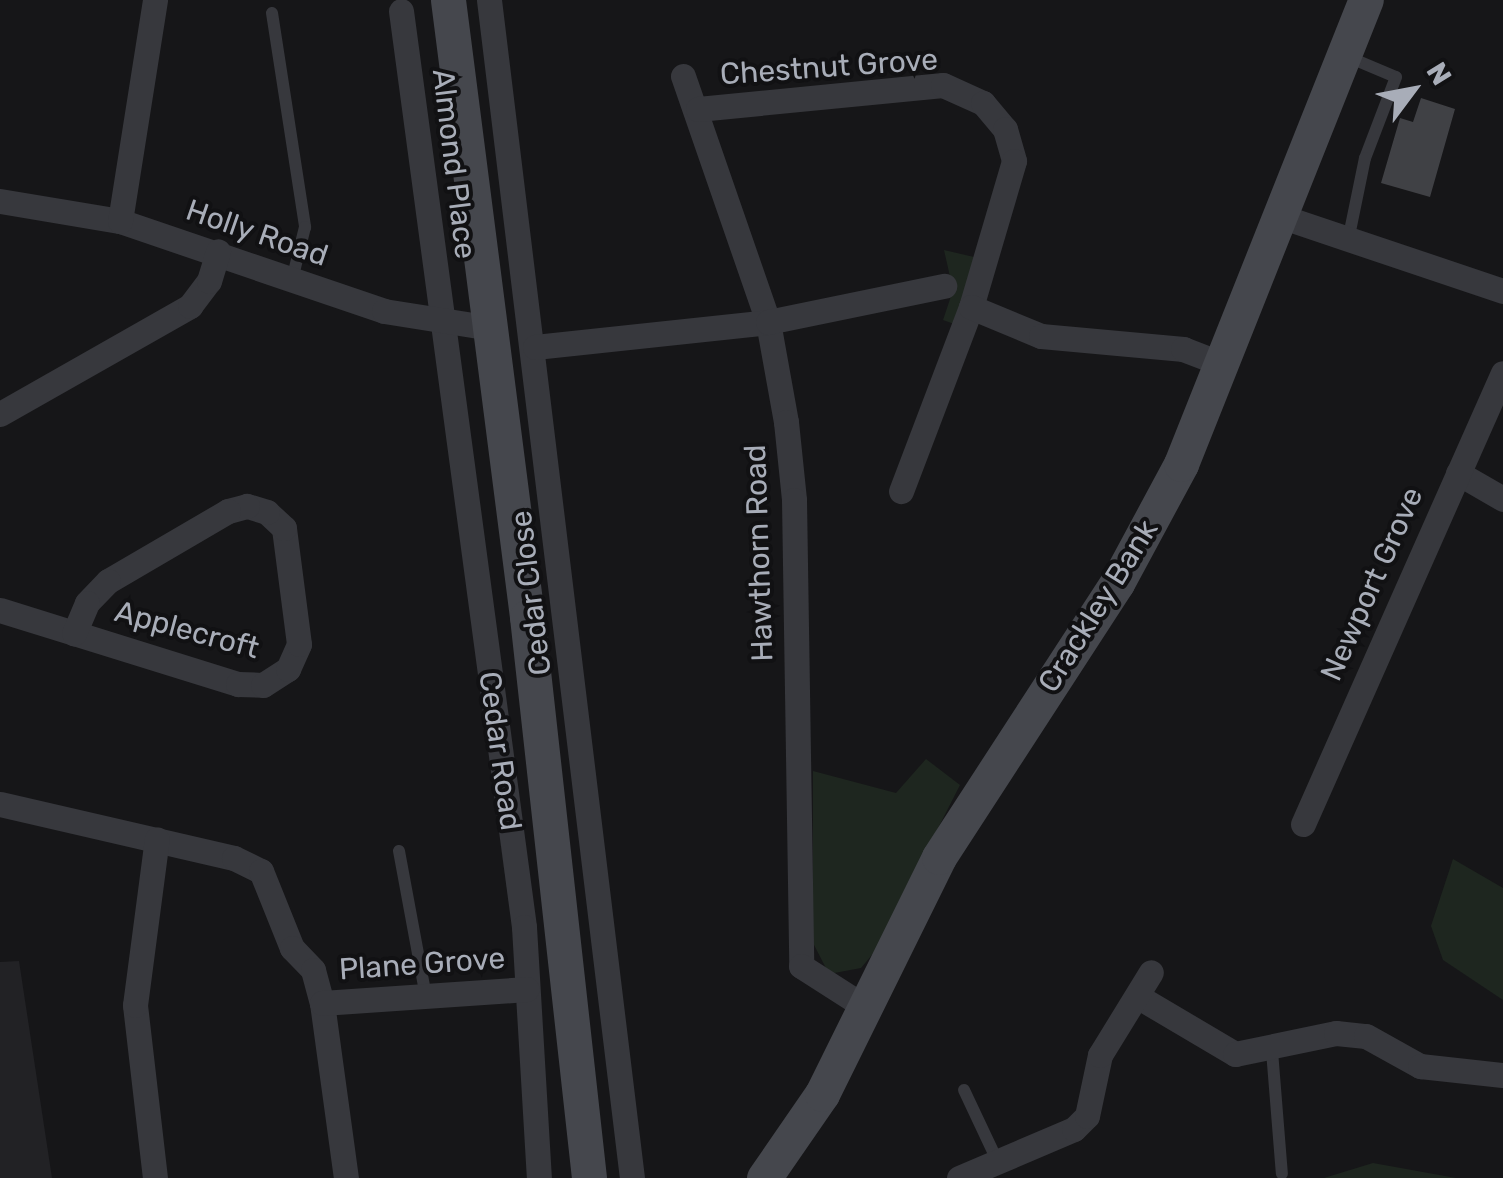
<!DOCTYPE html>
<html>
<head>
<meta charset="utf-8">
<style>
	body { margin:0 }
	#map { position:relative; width:1503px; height:1178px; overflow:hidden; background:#161618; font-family:Rubik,sans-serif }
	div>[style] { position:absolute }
	.built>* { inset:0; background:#222225 }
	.green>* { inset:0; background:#1e261f }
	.building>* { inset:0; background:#404145 }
	.lane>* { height:12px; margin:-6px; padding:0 6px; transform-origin:6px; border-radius:6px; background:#37383d }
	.street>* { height:25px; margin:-12.5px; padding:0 12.5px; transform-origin:12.5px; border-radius:12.5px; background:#37383d }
	.secondary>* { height:35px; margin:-17.5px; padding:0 17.5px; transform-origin:17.5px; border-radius:17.5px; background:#45474d }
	span { translate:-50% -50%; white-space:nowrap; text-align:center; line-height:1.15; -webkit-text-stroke:8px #111113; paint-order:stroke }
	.street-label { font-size:30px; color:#a8adb8 }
	.north { position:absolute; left:1363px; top:40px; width:100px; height:100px; -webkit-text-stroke:8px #111113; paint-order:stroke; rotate:58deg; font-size:28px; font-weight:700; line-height:40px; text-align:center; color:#a8adb8 }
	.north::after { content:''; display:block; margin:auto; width:35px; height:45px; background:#a8adb8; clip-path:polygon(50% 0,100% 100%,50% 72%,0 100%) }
</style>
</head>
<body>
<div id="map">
	<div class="built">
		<div style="clip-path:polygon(19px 961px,52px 1178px,0 1178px,0 962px)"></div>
	</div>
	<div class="green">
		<div style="clip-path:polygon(944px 250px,974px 257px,957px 325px,943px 320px,953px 290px)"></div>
		<div style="clip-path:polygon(926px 759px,960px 785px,876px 950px,861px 968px,829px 974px,813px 943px,813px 771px,896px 793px)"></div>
		<div style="clip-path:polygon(1453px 859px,1503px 888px,1503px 1000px,1443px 960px,1431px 926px)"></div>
		<div style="clip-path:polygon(1373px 1163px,1456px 1178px,1324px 1178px)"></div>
	</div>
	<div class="building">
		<div style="clip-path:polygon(1421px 98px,1455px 109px,1430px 197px,1381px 183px,1400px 118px,1413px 122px)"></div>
	</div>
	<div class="lane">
		<div style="left:272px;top:13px;width:217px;rotate:81.2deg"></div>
		<div style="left:305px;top:227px;width:55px;rotate:103.8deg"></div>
		<div style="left:1346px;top:56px;width:54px;rotate:22.8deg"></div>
		<div style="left:1396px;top:77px;width:87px;rotate:110.9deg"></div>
		<div style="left:1365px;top:158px;width:85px;rotate:101.6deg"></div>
		<div style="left:399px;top:851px;width:147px;rotate:79.5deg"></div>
		<div style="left:1272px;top:1051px;width:123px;rotate:85.4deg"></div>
		<div style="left:964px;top:1090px;width:77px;rotate:64.8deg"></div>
	</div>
	<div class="street">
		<div style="left:489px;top:0;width:1187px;rotate:83.08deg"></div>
		<div style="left:401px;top:11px;width:924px;rotate:82.35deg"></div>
		<div style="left:524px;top:927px;width:251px;rotate:86.6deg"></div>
		<div style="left:683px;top:76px;width:260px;rotate:70.9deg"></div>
		<div style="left:768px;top:322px;width:102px;rotate:79.8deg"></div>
		<div style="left:786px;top:422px;width:78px;rotate:84.1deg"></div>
		<div style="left:794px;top:500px;width:466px;rotate:89.1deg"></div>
		<div style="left:801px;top:966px;width:76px;rotate:32.6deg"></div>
		<div style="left:698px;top:109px;width:246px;rotate:-5.6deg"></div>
		<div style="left:943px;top:85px;width:44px;rotate:24.2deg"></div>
		<div style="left:983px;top:103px;width:34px;rotate:50deg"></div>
		<div style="left:1005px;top:129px;width:33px;rotate:74deg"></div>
		<div style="left:1014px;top:161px;width:152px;rotate:106.4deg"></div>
		<div style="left:971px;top:307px;width:197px;rotate:110.8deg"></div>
		<div style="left:0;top:201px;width:122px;rotate:9.5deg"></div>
		<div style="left:120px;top:221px;width:279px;rotate:18.8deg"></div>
		<div style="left:384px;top:311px;width:108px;rotate:9deg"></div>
		<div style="left:1280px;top:216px;width:235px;rotate:18.6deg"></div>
		<div style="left:120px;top:221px;width:224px;rotate:-81deg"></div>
		<div style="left:971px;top:307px;width:76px;rotate:22.5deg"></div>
		<div style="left:1041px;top:336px;width:143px;rotate:5.2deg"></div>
		<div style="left:1183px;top:349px;width:45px;rotate:20.9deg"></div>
		<div style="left:535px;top:347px;width:234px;rotate:-6.1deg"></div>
		<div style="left:768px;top:322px;width:180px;rotate:-11.6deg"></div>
		<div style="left:0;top:414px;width:219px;rotate:-29.6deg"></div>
		<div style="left:190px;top:306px;width:31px;rotate:-53deg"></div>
		<div style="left:209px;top:281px;width:31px;rotate:-73deg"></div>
		<div style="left:1458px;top:473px;width:52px;rotate:30deg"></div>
		<div style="left:0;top:610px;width:77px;rotate:17.3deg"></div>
		<div style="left:74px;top:633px;width:172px;rotate:17.3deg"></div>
		<div style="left:238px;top:684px;width:25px;rotate:2deg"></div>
		<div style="left:263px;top:685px;width:30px;rotate:-33deg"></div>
		<div style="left:288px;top:669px;width:27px;rotate:-66deg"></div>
		<div style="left:299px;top:644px;width:117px;rotate:-97.4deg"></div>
		<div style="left:284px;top:528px;width:23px;rotate:-137deg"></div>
		<div style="left:267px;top:512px;width:21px;rotate:-163deg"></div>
		<div style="left:247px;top:506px;width:20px;rotate:165deg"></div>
		<div style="left:228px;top:511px;width:139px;rotate:149.7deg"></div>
		<div style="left:108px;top:581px;width:30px;rotate:134deg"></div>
		<div style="left:87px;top:603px;width:33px;rotate:113deg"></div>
		<div style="left:0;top:804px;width:240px;rotate:13deg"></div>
		<div style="left:234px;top:858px;width:30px;rotate:26deg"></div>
		<div style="left:261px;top:871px;width:83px;rotate:68.1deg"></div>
		<div style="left:292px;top:948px;width:30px;rotate:46deg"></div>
		<div style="left:313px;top:970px;width:34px;rotate:75deg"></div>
		<div style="left:322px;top:1003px;width:177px;rotate:82.2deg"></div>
		<div style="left:1303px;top:824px;width:493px;rotate:-66.1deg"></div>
		<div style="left:1137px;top:996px;width:114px;rotate:30.6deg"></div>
		<div style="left:1235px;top:1054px;width:103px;rotate:-11.7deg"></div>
		<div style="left:1336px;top:1033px;width:30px;rotate:6deg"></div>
		<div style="left:1366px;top:1036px;width:62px;rotate:29.1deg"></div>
		<div style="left:1420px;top:1066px;width:83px;rotate:6.2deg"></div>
		<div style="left:322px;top:1003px;width:205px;rotate:-3.9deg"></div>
		<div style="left:155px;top:1178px;width:174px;rotate:-96.6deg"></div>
		<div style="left:135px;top:1005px;width:167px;rotate:-82.5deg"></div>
		<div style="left:959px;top:1178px;width:125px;rotate:-23.1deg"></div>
		<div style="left:1074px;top:1129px;width:18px;rotate:-45deg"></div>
		<div style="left:1087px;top:1116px;width:62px;rotate:-78deg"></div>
		<div style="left:1100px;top:1055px;width:97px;rotate:-58.4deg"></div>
	</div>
	<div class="secondary">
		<div style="left:448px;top:0;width:622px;rotate:82.7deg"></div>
		<div style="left:527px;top:617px;width:564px;rotate:83.69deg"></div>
		<div style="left:764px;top:1178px;width:102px;rotate:-55.4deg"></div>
		<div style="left:822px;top:1094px;width:264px;rotate:-63.7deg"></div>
		<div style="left:939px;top:857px;width:327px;rotate:-57deg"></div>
		<div style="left:1117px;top:583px;width:135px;rotate:-61.7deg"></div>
		<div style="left:1181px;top:464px;width:500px;rotate:-68.3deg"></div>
	</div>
	<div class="street-label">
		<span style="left:829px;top:67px;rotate:-4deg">Chestnut Grove</span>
		<span style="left:454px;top:164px;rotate:83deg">Almond Place</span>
		<span style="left:257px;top:233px;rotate:19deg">Holly Road</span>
		<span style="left:759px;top:553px;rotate:-92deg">Hawthorn Road</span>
		<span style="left:1372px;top:584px;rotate:-66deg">Newport Grove</span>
		<span style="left:531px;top:593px;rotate:-97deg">Cedar Close</span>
		<span style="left:1098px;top:606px;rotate:-58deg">Crackley Bank</span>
		<span style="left:187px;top:630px;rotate:15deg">Applecroft</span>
		<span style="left:500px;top:751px;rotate:82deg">Cedar Road</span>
		<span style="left:422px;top:964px;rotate:-4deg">Plane Grove</span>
	</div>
	<div class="north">N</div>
</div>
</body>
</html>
